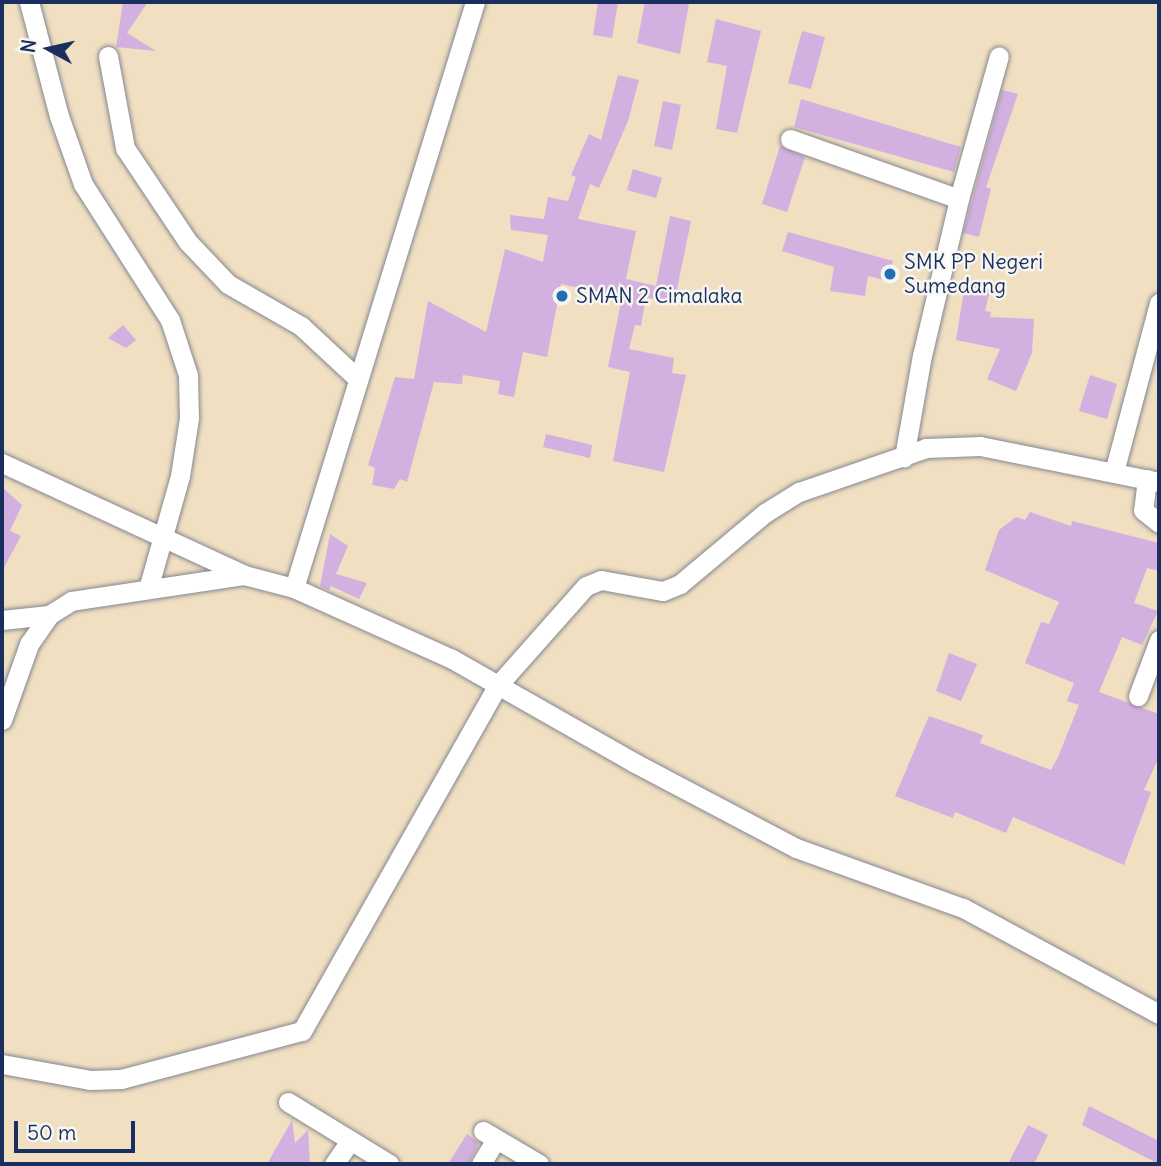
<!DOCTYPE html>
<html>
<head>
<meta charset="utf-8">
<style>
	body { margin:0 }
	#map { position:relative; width:1161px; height:1166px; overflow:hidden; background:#f0dfc1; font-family:Delius,sans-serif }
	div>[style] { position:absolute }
	.building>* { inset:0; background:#d2b1e0 }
	.roads { filter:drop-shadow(0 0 2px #868790) drop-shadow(0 0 2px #868790) }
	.minor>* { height:19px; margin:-9.5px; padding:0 9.5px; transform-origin:9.5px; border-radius:9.5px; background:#fff }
	.dots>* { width:19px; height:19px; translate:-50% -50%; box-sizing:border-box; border:4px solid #f6f6f2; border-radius:50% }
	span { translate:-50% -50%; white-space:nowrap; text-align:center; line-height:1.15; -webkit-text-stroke:5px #f6f6f2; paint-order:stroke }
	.poi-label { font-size:21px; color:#1b2f5e }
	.left { translate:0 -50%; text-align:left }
	.frame { position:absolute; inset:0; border:4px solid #1b2f5e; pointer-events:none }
	.north { position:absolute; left:14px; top:14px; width:70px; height:70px; -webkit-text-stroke:5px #f6f6f2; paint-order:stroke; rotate:278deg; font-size:19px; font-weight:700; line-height:28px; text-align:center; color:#1b2f5e }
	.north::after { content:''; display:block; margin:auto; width:24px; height:32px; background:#1b2f5e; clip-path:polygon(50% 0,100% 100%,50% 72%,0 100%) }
	.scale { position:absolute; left:14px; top:1121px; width:121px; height:32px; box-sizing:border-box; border:4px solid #1b2f5e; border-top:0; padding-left:9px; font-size:21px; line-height:24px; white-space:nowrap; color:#1b2f5e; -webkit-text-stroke:5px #f6f6f2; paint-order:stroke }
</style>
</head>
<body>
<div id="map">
	<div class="building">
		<div style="clip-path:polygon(123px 2px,148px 2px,127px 33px,156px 51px,116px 47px)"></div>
		<div style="clip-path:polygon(598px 2px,618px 2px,612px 38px,593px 35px)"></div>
		<div style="clip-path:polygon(645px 2px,689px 3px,680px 54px,637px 43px)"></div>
		<div style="clip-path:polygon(716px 19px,761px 31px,737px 133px,716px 129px,727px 66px,707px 62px)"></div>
		<div style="clip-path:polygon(802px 31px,825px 37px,811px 89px,788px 83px)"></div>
		<div style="clip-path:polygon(618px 75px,639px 80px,628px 121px,599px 188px,590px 184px,578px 219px,636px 231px,626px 279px,656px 286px,670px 216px,691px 221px,674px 304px,646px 297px,641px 326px,635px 325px,629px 349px,674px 358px,672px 373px,686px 375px,664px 472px,613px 461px,630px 372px,608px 367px,622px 297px,561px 284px,547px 357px,523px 352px,514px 397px,498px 394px,500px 381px,463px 375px,462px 384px,434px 382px,407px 482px,400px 479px,394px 489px,372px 485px,375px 468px,368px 465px,395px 377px,414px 379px,428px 301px,486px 332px,505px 249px,543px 262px,548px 235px,511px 230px,510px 215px,544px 219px,548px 197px,568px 201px,576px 177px,571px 175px,589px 134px,601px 140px)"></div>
		<div style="clip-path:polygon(1002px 90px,1018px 94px,986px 187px,991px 189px,979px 237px,963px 233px)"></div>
		<div style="clip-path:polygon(801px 99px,961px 147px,954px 172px,794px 127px)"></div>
		<div style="clip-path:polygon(663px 101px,681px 105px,672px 150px,654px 146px)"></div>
		<div style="clip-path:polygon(780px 146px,805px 157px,787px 212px,762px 204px)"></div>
		<div style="clip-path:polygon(633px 169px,662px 178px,656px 198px,627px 190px)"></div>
		<div style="clip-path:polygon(788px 232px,893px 261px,888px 281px,868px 276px,865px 296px,830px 291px,834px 267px,782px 251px)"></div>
		<div style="clip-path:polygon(965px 284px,990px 290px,985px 311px,991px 312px,990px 317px,1034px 319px,1032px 353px,1016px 391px,987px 379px,1000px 349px,956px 340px)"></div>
		<div style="clip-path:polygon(123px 325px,136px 340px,126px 348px,108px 338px)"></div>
		<div style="clip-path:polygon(1090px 375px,1117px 384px,1107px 419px,1079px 411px)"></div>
		<div style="clip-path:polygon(546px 434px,592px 445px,590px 458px,543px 447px)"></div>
		<div style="clip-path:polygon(2px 487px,22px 505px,10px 531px,21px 536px,2px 571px)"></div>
		<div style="clip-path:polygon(1030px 512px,1071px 526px,1072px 521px,1159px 543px,1159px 571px,1147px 568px,1134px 603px,1158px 611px,1142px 645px,1122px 637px,1099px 692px,1159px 714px,1159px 757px,1144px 790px,1151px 792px,1124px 865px,1013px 817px,1006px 833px,955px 812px,953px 818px,895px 796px,929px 716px,983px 735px,980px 743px,1051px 770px,1058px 757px,1079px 705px,1067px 701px,1074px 683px,1025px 663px,1041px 622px,1049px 624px,1059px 602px,985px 570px,999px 530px,1016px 517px,1025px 520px)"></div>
		<div style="clip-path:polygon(330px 534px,348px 546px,336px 574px,367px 583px,359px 599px,331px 586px,329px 590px,320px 586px)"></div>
		<div style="clip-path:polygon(949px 653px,977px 664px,961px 701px,936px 691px)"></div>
		<div style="clip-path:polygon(1089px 1106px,1159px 1141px,1159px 1164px,1082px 1125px)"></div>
		<div style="clip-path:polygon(292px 1120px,295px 1143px,308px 1130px,310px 1164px,267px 1164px)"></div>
		<div style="clip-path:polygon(1028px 1125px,1048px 1135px,1034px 1164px,1008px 1164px)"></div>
		<div style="clip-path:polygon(467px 1134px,479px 1143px,469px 1164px,448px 1164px)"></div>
	</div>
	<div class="roads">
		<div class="minor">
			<div style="left:29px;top:2px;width:118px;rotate:75.3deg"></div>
			<div style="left:59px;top:116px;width:72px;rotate:70.6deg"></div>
			<div style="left:83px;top:184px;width:161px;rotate:57.4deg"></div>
			<div style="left:170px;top:320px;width:58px;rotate:71.9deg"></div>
			<div style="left:188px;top:375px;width:43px;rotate:88.7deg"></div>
			<div style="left:189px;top:418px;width:59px;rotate:98.8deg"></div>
			<div style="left:180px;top:476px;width:117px;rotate:105.8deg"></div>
			<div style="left:475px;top:2px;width:613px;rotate:107.16deg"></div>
			<div style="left:294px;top:588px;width:173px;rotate:24.2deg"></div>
			<div style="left:452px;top:659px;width:210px;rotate:29.6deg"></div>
			<div style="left:635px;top:763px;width:182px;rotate:27.8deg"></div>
			<div style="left:796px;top:848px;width:177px;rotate:19.8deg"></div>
			<div style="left:963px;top:908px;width:223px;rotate:28.4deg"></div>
			<div style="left:108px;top:56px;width:94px;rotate:79.5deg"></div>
			<div style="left:125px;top:148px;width:113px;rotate:56.2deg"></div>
			<div style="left:188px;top:242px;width:58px;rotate:46.4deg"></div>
			<div style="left:228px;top:284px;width:84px;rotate:29.9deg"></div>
			<div style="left:301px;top:326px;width:78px;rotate:42.9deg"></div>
			<div style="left:790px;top:139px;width:179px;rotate:19.5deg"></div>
			<div style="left:959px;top:199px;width:160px;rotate:103.3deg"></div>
			<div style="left:922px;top:355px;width:104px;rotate:100deg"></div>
			<div style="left:959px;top:199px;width:148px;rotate:-74.4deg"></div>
			<div style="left:2px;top:463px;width:267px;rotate:24.8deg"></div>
			<div style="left:244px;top:575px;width:52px;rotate:14.6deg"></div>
			<div style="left:1114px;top:472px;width:175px;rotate:-75.1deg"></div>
			<div style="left:1147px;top:479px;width:31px;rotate:97deg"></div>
			<div style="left:1143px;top:510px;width:21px;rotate:39deg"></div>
			<div style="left:2px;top:620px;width:47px;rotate:-6.1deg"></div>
			<div style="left:1138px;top:696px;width:60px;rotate:-69.4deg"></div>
			<div style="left:2px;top:720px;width:81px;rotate:-70.4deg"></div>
			<div style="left:29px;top:644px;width:35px;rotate:-55deg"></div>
			<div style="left:49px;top:615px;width:26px;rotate:-32deg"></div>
			<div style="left:71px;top:601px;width:175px;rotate:-8.5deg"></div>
			<div style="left:2px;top:1064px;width:89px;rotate:10.3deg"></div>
			<div style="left:90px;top:1080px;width:31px;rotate:-2deg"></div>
			<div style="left:121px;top:1079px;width:187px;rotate:-14.9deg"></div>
			<div style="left:302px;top:1031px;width:398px;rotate:-60.5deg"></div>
			<div style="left:498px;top:685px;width:132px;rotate:-48.4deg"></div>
			<div style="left:586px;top:586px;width:16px;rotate:-22deg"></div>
			<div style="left:601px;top:580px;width:63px;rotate:10.1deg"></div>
			<div style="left:663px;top:591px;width:18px;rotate:-22deg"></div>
			<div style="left:680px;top:584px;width:111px;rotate:-39.9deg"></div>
			<div style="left:765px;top:513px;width:40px;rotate:-32deg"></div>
			<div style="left:799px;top:492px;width:134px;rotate:-19.1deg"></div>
			<div style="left:926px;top:448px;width:54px;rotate:-2.1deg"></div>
			<div style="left:980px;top:446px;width:183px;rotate:11.4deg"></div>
			<div style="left:288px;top:1102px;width:119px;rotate:31.5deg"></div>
			<div style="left:483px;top:1131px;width:65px;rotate:30.5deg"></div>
			<div style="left:334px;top:1164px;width:29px;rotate:-55deg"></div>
			<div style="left:481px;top:1164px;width:29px;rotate:-59deg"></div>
		</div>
	</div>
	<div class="dots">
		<div style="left:890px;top:274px;background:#1f6fb2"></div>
		<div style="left:562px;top:296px;background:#1f6fb2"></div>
	</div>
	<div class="poi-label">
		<span class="left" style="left:904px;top:274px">SMK PP Negeri<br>Sumedang</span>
		<span class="left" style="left:576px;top:296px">SMAN 2 Cimalaka</span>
	</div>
	<div class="frame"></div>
	<div class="north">N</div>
	<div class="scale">50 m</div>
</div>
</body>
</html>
